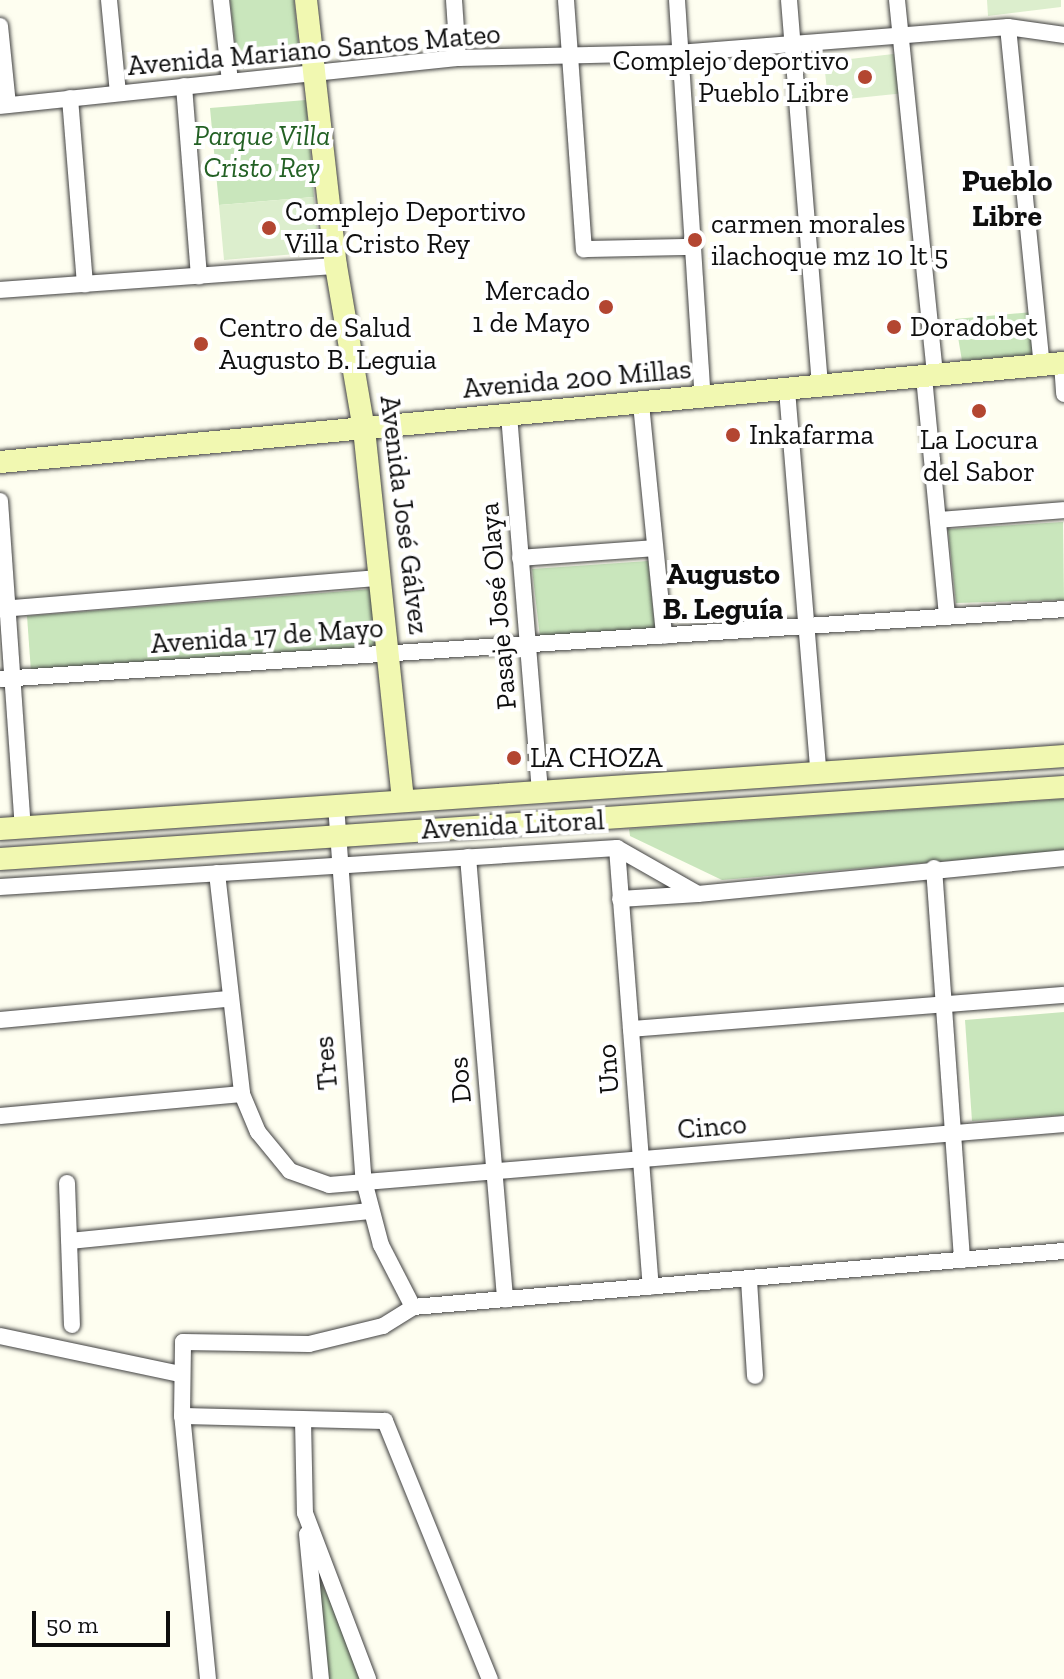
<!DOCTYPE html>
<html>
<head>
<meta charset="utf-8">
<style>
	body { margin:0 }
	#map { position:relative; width:1064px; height:1679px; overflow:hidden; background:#fefef0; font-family:"Zilla Slab",serif }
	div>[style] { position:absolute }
	.green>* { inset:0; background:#c9e6bc }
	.pitch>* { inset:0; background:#dceecd }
	.roads { filter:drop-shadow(0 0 2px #414141) drop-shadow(0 0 2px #414141) }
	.street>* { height:16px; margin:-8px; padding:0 8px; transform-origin:8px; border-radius:8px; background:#fff }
	.secondary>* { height:22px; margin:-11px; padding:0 11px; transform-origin:11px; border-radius:11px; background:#f1f8b1 }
	.dots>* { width:22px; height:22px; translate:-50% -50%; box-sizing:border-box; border:4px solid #fff; border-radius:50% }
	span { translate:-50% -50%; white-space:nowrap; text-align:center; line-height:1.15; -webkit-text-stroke:8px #fff; paint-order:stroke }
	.street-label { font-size:28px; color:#0e0e0e }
	.poi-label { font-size:28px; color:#0e0e0e }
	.right { translate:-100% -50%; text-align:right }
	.left { translate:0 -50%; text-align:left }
	.park-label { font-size:28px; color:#236124; font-style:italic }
	.neighbourhood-label { font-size:30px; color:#0e0e0e; font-weight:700 }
	.scale { position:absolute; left:32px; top:1611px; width:138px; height:36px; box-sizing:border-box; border:4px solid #0e0e0e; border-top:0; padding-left:10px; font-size:24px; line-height:28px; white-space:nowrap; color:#0e0e0e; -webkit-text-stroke:6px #fff; paint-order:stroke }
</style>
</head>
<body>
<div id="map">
	<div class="green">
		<div style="clip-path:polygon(230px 0,294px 0,300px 62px,238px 68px)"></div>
		<div style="clip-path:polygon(306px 100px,314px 197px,219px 205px,210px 108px)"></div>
		<div style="clip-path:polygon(1033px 312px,1037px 354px,962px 361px,955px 319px)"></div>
		<div style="clip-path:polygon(1063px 522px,1064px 600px,956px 603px,948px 529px)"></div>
		<div style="clip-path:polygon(648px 561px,655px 629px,540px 637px,532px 569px)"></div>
		<div style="clip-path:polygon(372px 589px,379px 648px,31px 672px,27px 616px)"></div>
		<div style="clip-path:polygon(1064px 799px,1064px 851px,722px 880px,630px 836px,629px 829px)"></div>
		<div style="clip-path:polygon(1064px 1012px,1064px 1115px,972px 1121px,965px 1020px)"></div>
		<div style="clip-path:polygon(319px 1579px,342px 1624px,362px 1679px,328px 1679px)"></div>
	</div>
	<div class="pitch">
		<div style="clip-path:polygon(987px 0,1061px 0,1061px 7px,988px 16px)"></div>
		<div style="clip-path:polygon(902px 53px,905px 93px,828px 101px,824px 62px)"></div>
		<div style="clip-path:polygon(314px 197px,320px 252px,224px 260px,219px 205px)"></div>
	</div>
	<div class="roads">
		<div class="street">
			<div style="left:109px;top:0;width:93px;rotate:84.5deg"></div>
			<div style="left:221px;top:0;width:81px;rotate:83.7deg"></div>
			<div style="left:454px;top:0;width:58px;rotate:86.1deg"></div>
			<div style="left:566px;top:0;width:250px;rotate:85.9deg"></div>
			<div style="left:584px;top:249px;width:104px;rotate:-1.1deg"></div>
			<div style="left:677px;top:0;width:398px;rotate:86.3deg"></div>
			<div style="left:789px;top:0;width:389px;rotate:85.4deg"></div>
			<div style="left:897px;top:0;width:378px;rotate:84.2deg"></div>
			<div style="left:0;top:26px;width:79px;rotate:84.2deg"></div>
			<div style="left:1008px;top:27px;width:340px;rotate:84.3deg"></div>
			<div style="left:184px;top:86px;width:191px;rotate:85.5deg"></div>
			<div style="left:70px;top:98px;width:187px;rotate:85.4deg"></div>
			<div style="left:0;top:106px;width:461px;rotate:-6deg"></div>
			<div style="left:458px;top:58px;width:220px;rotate:-1.3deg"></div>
			<div style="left:678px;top:53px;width:331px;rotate:-4.5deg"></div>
			<div style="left:1008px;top:27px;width:57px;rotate:8.1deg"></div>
			<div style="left:0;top:290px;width:337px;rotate:-4.1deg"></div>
			<div style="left:1062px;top:363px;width:31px;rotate:86deg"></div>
			<div style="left:924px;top:377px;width:241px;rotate:84.5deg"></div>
			<div style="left:787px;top:390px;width:382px;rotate:85.3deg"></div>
			<div style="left:641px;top:404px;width:233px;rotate:84.3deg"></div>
			<div style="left:509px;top:415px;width:378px;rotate:85.3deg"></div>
			<div style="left:0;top:501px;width:327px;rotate:86deg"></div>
			<div style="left:938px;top:520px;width:126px;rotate:-4.5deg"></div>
			<div style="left:520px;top:558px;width:135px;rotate:-4.2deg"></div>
			<div style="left:0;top:609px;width:381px;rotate:-4.7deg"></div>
			<div style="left:0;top:679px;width:1066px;rotate:-3.76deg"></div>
			<div style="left:336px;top:805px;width:373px;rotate:85.8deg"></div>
			<div style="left:363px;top:1177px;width:70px;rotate:75.2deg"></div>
			<div style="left:381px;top:1245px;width:70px;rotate:62.7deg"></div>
			<div style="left:617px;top:848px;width:440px;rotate:85.6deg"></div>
			<div style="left:468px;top:857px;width:444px;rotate:85.2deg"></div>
			<div style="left:934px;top:868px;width:393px;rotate:85.9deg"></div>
			<div style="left:217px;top:873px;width:222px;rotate:83.5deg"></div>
			<div style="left:242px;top:1094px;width:41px;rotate:67.2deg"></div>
			<div style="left:258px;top:1132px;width:50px;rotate:50.6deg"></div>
			<div style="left:290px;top:1171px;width:41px;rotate:19.7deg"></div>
			<div style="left:329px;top:1185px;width:738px;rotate:-4.74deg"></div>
			<div style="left:0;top:887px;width:618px;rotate:-3.62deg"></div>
			<div style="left:617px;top:848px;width:93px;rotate:29.6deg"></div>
			<div style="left:698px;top:894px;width:368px;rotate:-5.6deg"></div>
			<div style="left:620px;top:899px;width:78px;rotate:-3.7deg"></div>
			<div style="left:0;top:1020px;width:229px;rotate:-5.3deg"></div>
			<div style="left:631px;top:1029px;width:434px;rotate:-4.5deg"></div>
			<div style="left:0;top:1116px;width:243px;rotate:-5.2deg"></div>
			<div style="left:67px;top:1183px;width:142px;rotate:88deg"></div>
			<div style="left:70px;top:1241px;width:301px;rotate:-5.7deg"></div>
			<div style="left:749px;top:1280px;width:96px;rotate:86.4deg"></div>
			<div style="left:0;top:1336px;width:185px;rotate:11.9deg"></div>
			<div style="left:182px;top:1416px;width:203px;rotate:1.4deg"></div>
			<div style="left:385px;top:1421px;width:279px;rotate:67.9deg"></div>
			<div style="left:303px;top:1420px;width:93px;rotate:88.8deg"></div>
			<div style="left:305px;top:1513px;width:178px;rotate:69.2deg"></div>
			<div style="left:307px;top:1534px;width:146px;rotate:84.5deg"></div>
			<div style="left:208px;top:1679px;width:264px;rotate:-95.6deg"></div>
			<div style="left:182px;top:1416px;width:74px;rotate:-89.2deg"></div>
			<div style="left:183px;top:1342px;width:126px;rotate:0.9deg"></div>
			<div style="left:309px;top:1344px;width:76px;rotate:-13.7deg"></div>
			<div style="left:383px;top:1326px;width:36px;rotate:-32deg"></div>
			<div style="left:413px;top:1307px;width:653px;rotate:-4.92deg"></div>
		</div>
		<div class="secondary">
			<div style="left:306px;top:0;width:268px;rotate:83.6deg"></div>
			<div style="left:336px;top:266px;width:165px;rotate:80.3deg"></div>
			<div style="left:364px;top:429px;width:373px;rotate:84deg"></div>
			<div style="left:0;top:462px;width:1069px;rotate:-5.32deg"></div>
			<div style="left:0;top:829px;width:1067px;rotate:-3.92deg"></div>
			<div style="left:0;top:859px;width:1066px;rotate:-3.87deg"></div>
		</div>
	</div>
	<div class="dots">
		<div style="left:865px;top:77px;background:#b34631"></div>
		<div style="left:269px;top:228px;background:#b34631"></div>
		<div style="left:695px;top:240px;background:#b34631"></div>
		<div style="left:606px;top:307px;background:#b34631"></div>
		<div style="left:894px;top:327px;background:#b34631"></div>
		<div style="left:201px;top:344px;background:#b34631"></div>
		<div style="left:979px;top:411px;background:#b34631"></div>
		<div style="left:733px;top:435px;background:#b34631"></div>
		<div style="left:514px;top:758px;background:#b34631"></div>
	</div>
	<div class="street-label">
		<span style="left:314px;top:50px;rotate:-5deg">Avenida Mariano Santos Mateo</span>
		<span style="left:577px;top:379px;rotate:-5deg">Avenida 200 Millas</span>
		<span style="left:404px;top:515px;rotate:83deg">Avenida José Gálvez</span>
		<span style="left:498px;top:606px;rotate:-95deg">Pasaje José Olaya</span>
		<span style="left:267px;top:636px;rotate:-4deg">Avenida 17 de Mayo</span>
		<span style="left:513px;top:825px;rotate:-3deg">Avenida Litoral</span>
		<span style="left:326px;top:1063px;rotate:-95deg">Tres</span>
		<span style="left:608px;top:1069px;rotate:-94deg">Uno</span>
		<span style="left:460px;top:1080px;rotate:-95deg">Dos</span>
		<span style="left:712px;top:1127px;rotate:-5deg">Cinco</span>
	</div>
	<div class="poi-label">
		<span class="right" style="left:849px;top:77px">Complejo deportivo<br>Pueblo Libre</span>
		<span class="left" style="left:285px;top:228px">Complejo Deportivo<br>Villa Cristo Rey</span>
		<span class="left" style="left:711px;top:240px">carmen morales<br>ilachoque mz 10 lt 5</span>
		<span class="right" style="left:590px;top:307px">Mercado<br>1 de Mayo</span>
		<span class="left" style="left:910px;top:327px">Doradobet</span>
		<span class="left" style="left:219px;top:344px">Centro de Salud<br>Augusto B. Leguia</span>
		<span class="left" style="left:749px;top:435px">Inkafarma</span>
		<span style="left:979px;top:456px">La Locura<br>del Sabor</span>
		<span class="left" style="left:530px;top:758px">LA CHOZA</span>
	</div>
	<div class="park-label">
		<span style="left:262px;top:152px">Parque Villa<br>Cristo Rey</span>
	</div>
	<div class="neighbourhood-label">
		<span style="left:1007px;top:198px">Pueblo<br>Libre</span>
		<span style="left:723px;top:591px">Augusto<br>B. Leguía</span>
	</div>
	<div class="scale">50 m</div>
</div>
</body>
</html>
